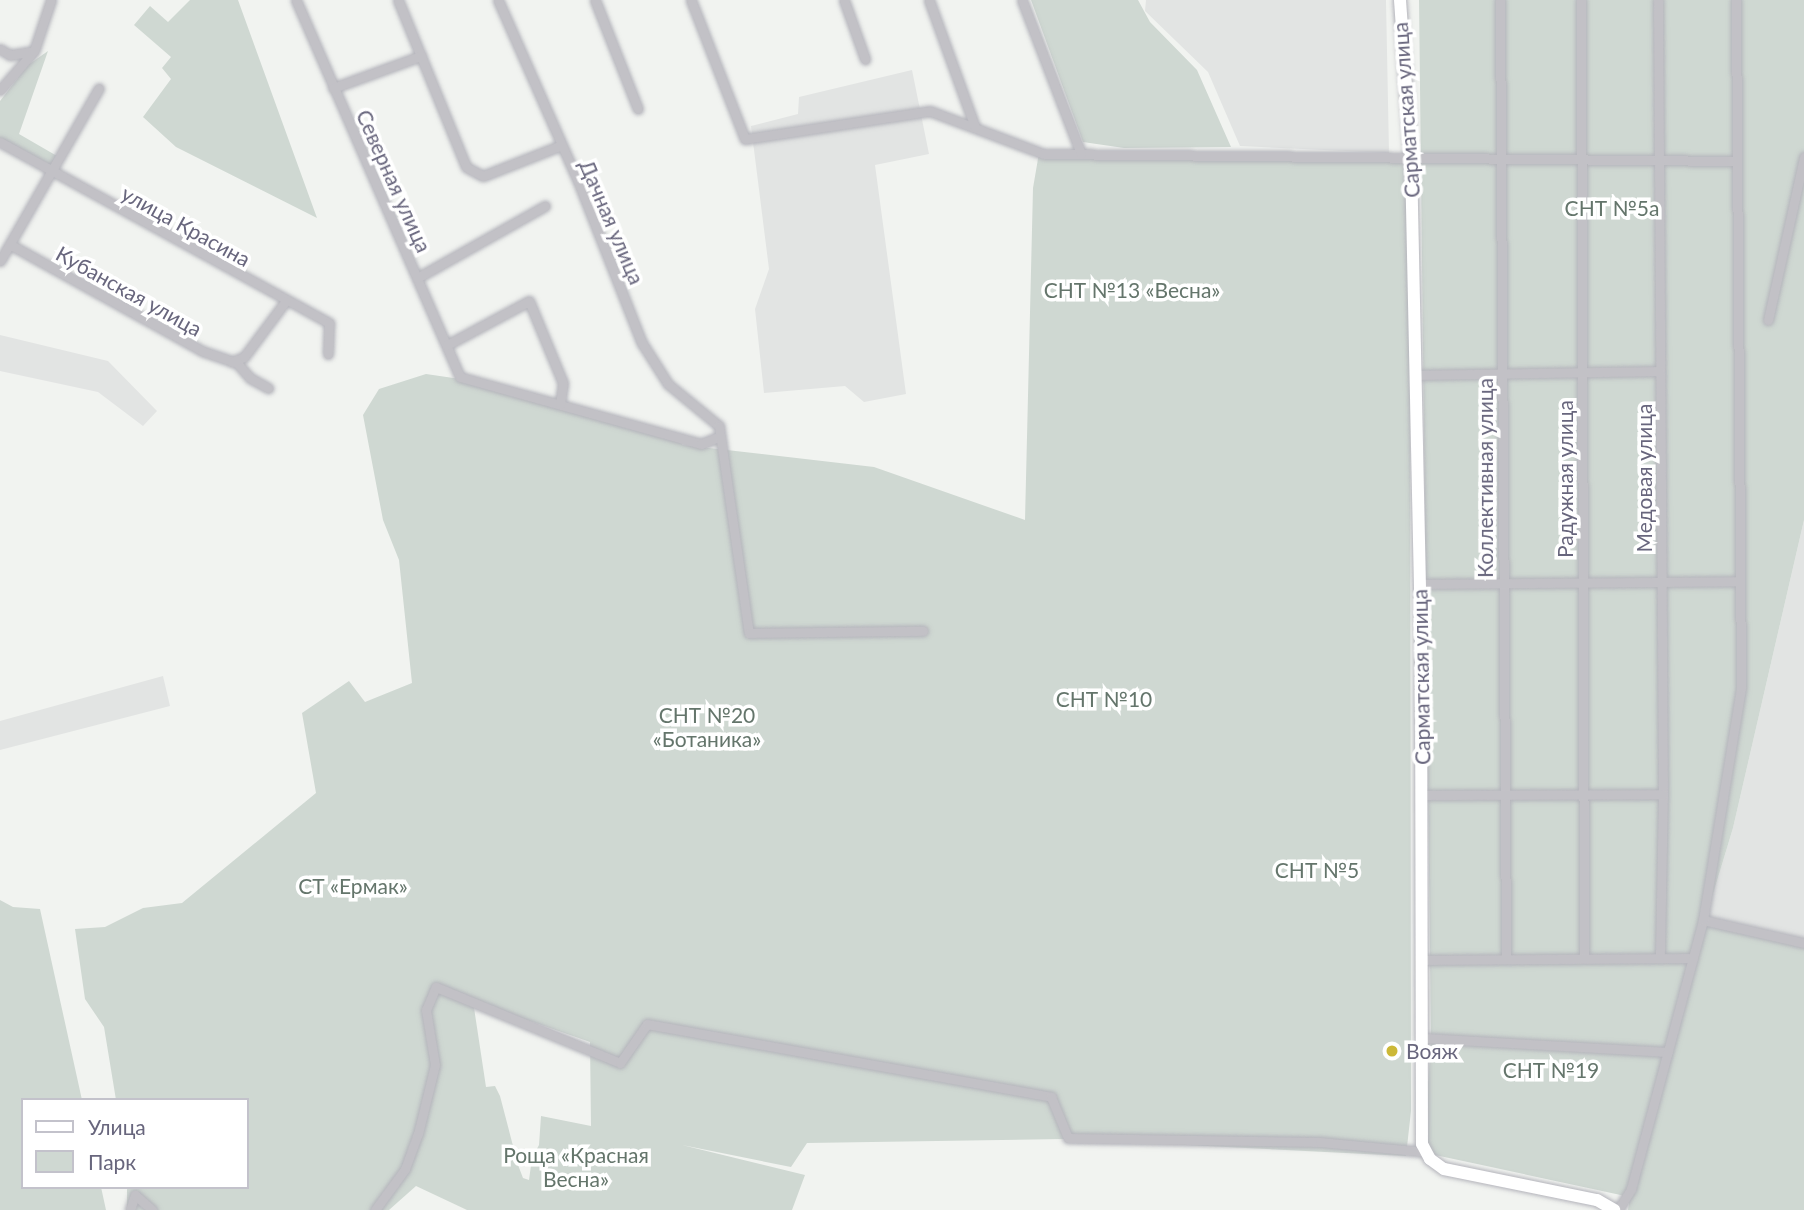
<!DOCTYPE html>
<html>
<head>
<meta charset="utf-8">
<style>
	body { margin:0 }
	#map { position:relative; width:1804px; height:1210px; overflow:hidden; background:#f1f3f0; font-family:Lato,sans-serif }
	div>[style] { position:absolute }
	.built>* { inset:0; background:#e2e4e3 }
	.green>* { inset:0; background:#cfd8d2 }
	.roads { filter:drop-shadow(0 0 2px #b4b4bb) drop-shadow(0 0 2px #b4b4bb) }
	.minor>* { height:9px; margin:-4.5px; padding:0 4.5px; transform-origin:4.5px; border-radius:4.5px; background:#c2c1c6 }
	.secondary>* { height:12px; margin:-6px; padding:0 6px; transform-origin:6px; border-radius:6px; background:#fff }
	.dots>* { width:19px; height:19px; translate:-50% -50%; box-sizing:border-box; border:4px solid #fff; border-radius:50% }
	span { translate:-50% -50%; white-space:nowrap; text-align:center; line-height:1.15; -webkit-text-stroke:7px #fff; paint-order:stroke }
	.street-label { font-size:21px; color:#68667d }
	.park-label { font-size:21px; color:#64756b }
	.poi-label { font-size:21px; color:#68667d }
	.left { translate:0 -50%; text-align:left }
	.legend { position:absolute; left:21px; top:1098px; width:228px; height:91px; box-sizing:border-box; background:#fff; border:2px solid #c3c2cb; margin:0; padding:9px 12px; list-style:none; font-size:21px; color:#68667d }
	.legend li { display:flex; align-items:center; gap:14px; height:35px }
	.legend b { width:35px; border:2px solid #c3c2cb }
</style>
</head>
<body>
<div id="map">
	<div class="built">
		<div style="clip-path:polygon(1146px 0,1386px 0,1389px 153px,1240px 146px,1208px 72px,1145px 11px)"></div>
		<div style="clip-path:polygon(912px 70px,929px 154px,875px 165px,906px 394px,864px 402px,845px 386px,764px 393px,755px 309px,769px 269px,751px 126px,798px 114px,799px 97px)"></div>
		<div style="clip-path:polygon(0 335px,108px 361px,157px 411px,143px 426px,98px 392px,0 371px)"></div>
		<div style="clip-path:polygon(1804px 520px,1804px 947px,1704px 924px,1733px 828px)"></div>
		<div style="clip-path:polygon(163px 676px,170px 706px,0 750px,0 721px)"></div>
	</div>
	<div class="green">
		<div style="clip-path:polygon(190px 0,238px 0,317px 218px,176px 147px,143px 117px,171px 79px,162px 68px,171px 57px,134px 25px,150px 6px,168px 22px)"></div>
		<div style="clip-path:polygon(1031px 0,1138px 0,1150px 22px,1197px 70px,1231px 147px,1124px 148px,1083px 142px)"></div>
		<div style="clip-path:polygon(1419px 0,1804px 0,1804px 520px,1733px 828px,1704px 924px,1804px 947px,1804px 1210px,1628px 1210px,1630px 1197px,1435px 1155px,1424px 1140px,1431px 1041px)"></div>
		<div style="clip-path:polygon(48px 51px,19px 134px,57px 156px,50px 166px,0 138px,0 101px,28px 65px)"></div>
		<div style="clip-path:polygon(evenodd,1039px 153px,1404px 159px,1410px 298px,1411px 1111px,1406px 1156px,1063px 1139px,807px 1143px,791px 1167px,682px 1145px,805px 1175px,792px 1210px,467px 1210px,416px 1186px,389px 1210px,127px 1210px,127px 1187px,247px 1187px,247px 1100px,116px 1100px,104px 1027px,85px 999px,75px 929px,105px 927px,143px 908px,182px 903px,316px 793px,302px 713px,349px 681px,365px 702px,412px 683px,399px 560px,383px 520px,363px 415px,379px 389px,426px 374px,467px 380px,659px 428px,683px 445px,874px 467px,1025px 520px,1033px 188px,1039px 153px,473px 1001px,590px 1042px,591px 1126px,541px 1116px,539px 1145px,532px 1158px,529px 1180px,523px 1178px,518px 1165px,500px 1096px,495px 1086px,486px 1087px,473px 1001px)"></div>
		<div style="clip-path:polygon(0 900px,13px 907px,40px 909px,82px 1100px,23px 1100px,23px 1187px,101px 1187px,106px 1210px,0 1210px)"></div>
	</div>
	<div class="roads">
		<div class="minor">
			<div style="left:296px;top:0;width:411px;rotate:66.5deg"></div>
			<div style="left:460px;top:377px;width:250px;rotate:15.5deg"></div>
			<div style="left:701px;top:444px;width:18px;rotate:-22deg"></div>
			<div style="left:398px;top:0;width:180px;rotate:67.8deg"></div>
			<div style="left:466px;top:167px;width:19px;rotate:28deg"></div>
			<div style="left:483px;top:176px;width:82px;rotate:-21.5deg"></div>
			<div style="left:498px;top:0;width:203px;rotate:66.2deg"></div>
			<div style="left:580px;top:186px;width:169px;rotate:68.5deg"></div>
			<div style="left:642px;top:343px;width:49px;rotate:57.6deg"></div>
			<div style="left:668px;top:384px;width:66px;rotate:39.5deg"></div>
			<div style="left:719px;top:426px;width:209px;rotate:81.8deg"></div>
			<div style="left:749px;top:633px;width:174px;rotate:-0.7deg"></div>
			<div style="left:595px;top:0;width:117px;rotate:68.5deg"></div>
			<div style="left:691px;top:0;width:149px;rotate:68.8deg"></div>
			<div style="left:745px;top:139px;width:187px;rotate:-8.6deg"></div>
			<div style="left:930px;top:111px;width:122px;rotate:20.7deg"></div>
			<div style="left:1044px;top:154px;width:693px;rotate:0.58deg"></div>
			<div style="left:844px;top:0;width:63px;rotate:70.4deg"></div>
			<div style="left:929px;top:0;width:135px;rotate:70.1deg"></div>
			<div style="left:1022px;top:0;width:165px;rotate:69deg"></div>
			<div style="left:1500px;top:0;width:957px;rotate:89.64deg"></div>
			<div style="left:1581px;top:0;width:958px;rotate:89.82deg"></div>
			<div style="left:1658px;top:0;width:794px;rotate:89.64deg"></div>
			<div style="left:1663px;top:794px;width:162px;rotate:91.1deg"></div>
			<div style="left:0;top:49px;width:12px;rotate:31deg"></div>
			<div style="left:10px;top:55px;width:24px;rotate:-9deg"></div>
			<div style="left:333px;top:88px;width:94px;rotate:-20deg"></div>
			<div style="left:0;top:90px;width:52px;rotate:-48.9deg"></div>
			<div style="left:34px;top:51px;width:54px;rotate:-71.6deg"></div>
			<div style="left:0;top:142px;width:376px;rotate:28.8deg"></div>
			<div style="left:329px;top:323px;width:31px;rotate:92deg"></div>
			<div style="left:11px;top:245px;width:218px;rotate:29deg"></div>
			<div style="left:202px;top:351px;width:37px;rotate:19deg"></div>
			<div style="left:237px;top:363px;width:20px;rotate:49deg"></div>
			<div style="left:250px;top:378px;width:21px;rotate:29deg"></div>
			<div style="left:0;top:261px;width:199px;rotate:-60.2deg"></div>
			<div style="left:417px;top:278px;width:147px;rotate:-29.4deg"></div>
			<div style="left:1768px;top:320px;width:167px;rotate:-77.5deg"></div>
			<div style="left:447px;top:345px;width:93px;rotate:-28.2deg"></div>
			<div style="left:529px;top:301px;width:89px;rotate:67.5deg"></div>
			<div style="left:563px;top:383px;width:21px;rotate:98deg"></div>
			<div style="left:232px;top:362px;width:13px;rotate:-23deg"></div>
			<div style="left:244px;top:357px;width:69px;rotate:-53.3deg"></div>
			<div style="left:1416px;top:375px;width:244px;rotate:-0.9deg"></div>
			<div style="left:1420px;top:584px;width:319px;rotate:-0.5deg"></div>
			<div style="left:1422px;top:795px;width:241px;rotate:-0.2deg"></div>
			<div style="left:1703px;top:920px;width:104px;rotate:12.8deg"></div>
			<div style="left:1423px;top:960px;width:270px;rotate:-0.4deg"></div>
			<div style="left:1424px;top:1038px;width:244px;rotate:3.3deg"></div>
			<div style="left:130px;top:1210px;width:16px;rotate:-72deg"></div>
			<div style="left:135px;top:1195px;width:23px;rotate:41deg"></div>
			<div style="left:375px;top:1210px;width:51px;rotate:-53.8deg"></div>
			<div style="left:405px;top:1169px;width:37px;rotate:-70deg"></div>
			<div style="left:418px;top:1134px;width:71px;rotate:-76.2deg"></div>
			<div style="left:435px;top:1065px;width:56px;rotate:-99.3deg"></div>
			<div style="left:426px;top:1010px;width:25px;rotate:-67deg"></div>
			<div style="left:436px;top:987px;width:199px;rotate:22.4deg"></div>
			<div style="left:620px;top:1063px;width:47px;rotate:-55.3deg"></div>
			<div style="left:647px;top:1024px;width:411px;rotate:10.2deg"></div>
			<div style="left:1051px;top:1097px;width:44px;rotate:67.5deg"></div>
			<div style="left:1068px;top:1138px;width:252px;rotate:0.9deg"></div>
			<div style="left:1320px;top:1142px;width:105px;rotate:5.4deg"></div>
			<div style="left:1618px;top:1210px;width:25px;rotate:-58deg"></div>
			<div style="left:1631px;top:1189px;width:278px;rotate:-75deg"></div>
			<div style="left:1703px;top:920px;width:235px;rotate:-80.7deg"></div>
			<div style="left:1741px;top:688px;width:688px;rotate:-90.42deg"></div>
		</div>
		<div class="secondary">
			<div style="left:1400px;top:0;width:159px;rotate:86deg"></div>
			<div style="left:1411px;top:159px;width:480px;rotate:88.8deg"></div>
			<div style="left:1421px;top:639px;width:505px;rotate:89.89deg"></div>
			<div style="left:1422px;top:1144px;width:17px;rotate:62deg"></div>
			<div style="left:1430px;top:1159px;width:17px;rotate:36deg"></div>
			<div style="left:1444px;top:1169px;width:156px;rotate:11.5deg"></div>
			<div style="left:1597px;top:1200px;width:20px;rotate:30deg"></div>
		</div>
	</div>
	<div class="dots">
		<div style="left:1392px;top:1051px;background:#ccb837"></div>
	</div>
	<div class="street-label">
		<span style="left:1406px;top:110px;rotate:-94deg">Сарматская улица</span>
		<span style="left:394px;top:181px;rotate:66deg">Северная улица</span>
		<span style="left:612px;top:222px;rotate:67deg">Дачная улица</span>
		<span style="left:186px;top:226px;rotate:29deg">улица Красина</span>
		<span style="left:129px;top:291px;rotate:29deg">Кубанская улица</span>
		<span style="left:1485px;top:478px;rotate:-90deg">Коллективная улица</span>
		<span style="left:1644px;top:478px;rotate:-90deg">Медовая улица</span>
		<span style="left:1565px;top:479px;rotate:-90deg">Радужная улица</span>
		<span style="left:1421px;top:677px;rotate:-91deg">Сарматская улица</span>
	</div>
	<div class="park-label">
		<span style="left:1612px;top:208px">СНТ №5а</span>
		<span style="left:1132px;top:290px">СНТ №13 «Весна»</span>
		<span style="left:1104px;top:699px">СНТ №10</span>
		<span style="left:707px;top:727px">СНТ №20<br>«Ботаника»</span>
		<span style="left:1317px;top:870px">СНТ №5</span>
		<span style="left:353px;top:886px">СТ «Ермак»</span>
		<span style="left:1551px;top:1070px">СНТ №19</span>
		<span style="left:576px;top:1167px">Роща «Красная<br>Весна»</span>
	</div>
	<div class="poi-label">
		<span class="left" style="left:1406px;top:1051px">Вояж</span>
	</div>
	<ul class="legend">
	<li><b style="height:9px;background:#fff"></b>Улица</li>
	<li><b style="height:19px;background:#cfd8d2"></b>Парк</li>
	</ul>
</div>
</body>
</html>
